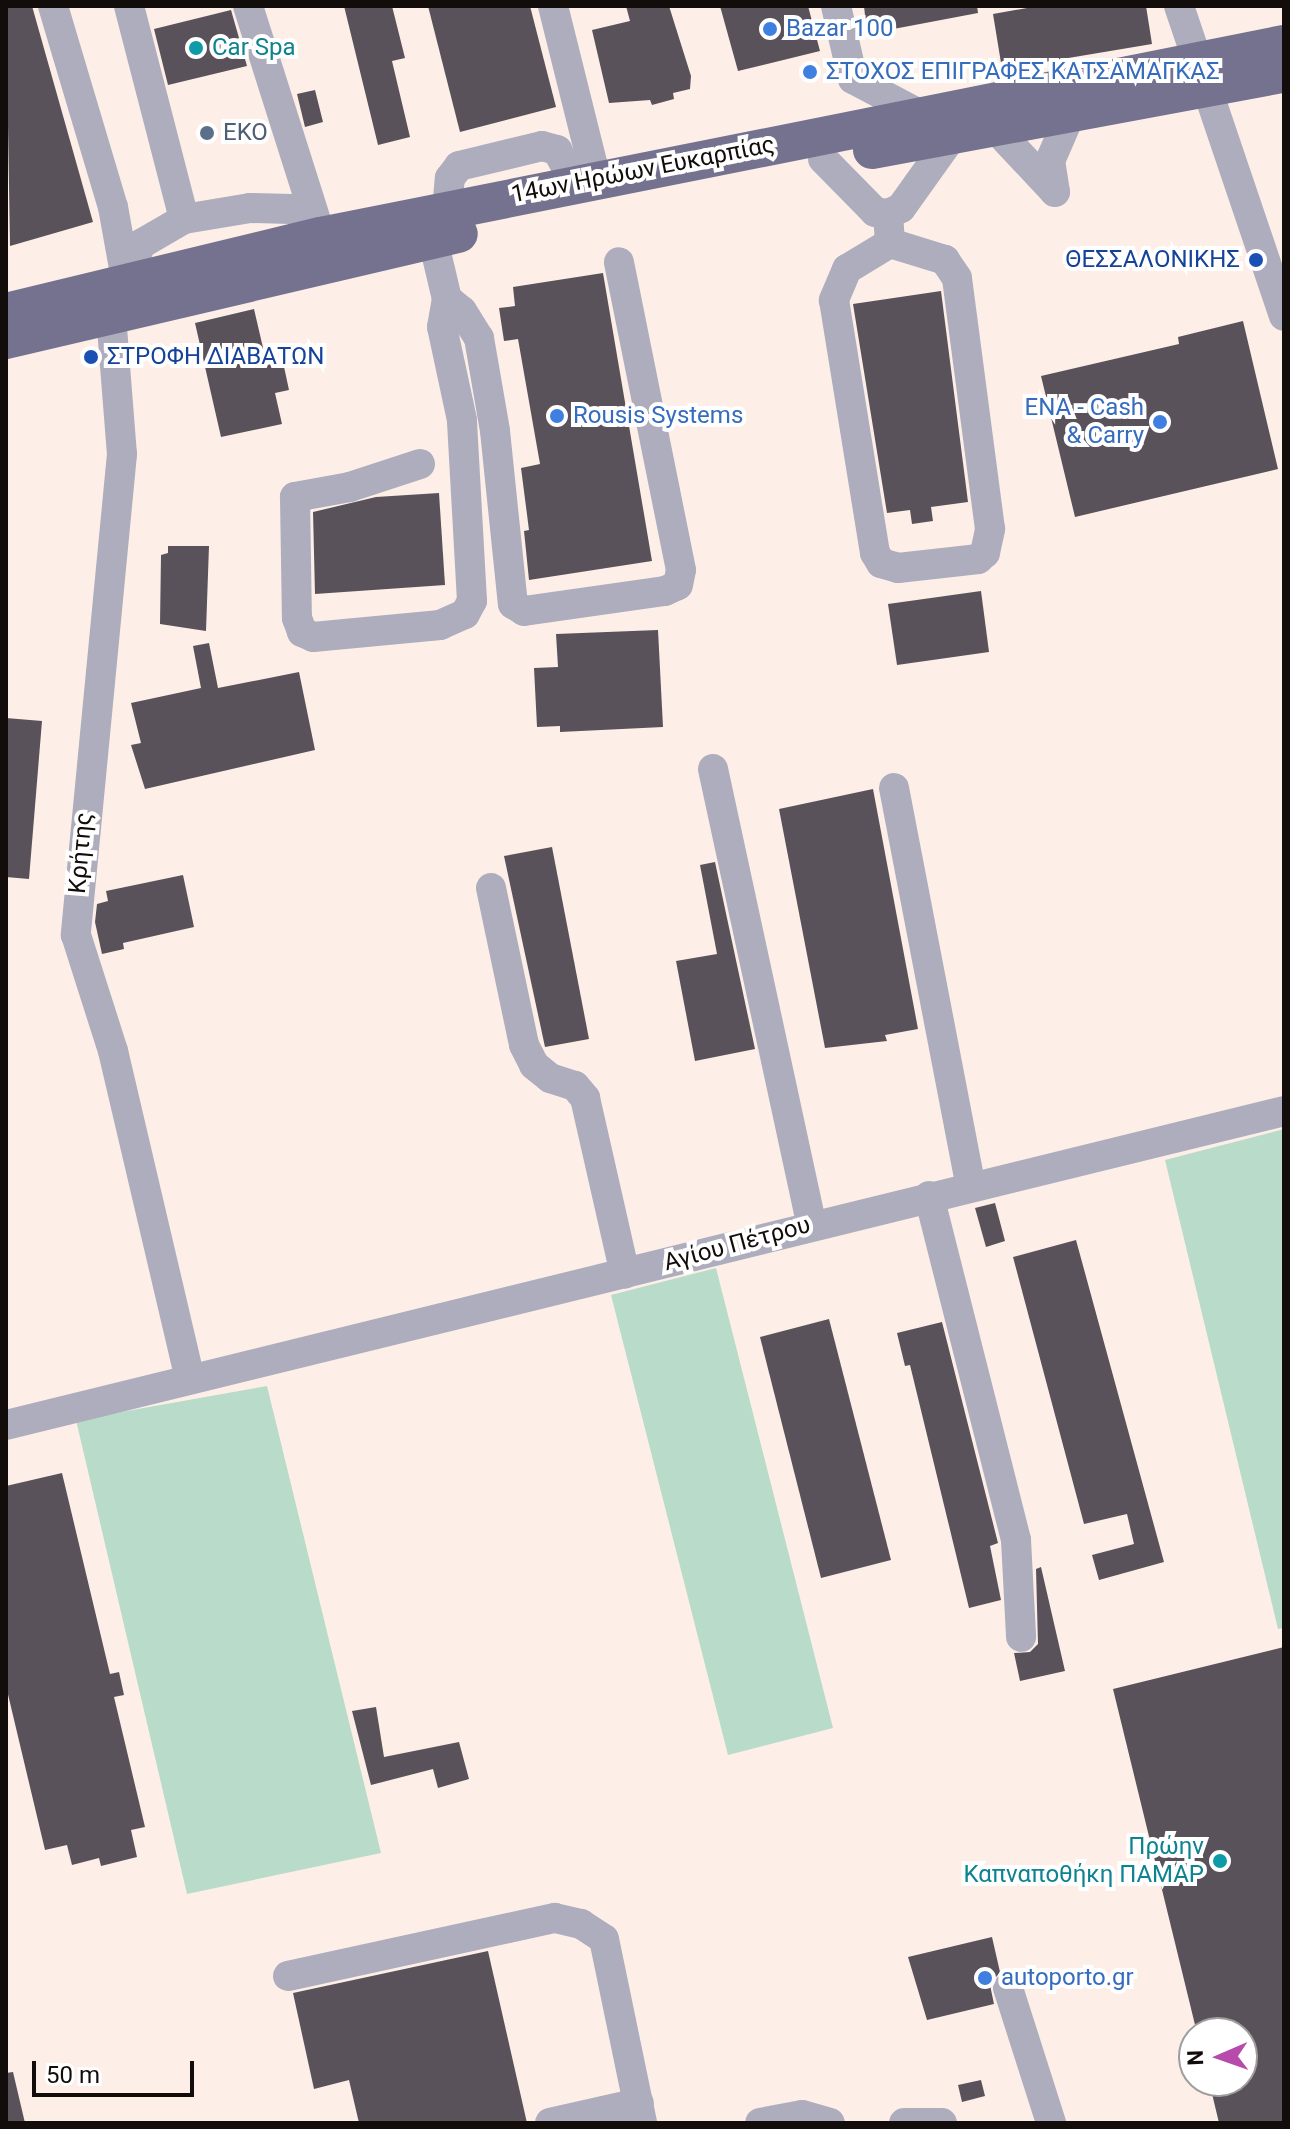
<!DOCTYPE html>
<html>
<head>
<meta charset="utf-8">
<style>
	body { margin:0 }
	#map { position:relative; width:1290px; height:2129px; overflow:hidden; background:#fdefe7; font-family:Roboto,sans-serif }
	div>[style] { position:absolute }
	.green>* { inset:0; background:#b8dbca }
	.building>* { inset:0; background:#5a525b }
	.minor>* { height:30px; margin:-15px; padding:0 15px; transform-origin:15px; border-radius:15px; background:#adadbd }
	.major>* { height:38px; margin:-19px; padding:0 19px; transform-origin:19px; border-radius:19px; background:#74728f }
	.dots>* { width:22px; height:22px; translate:-50% -50%; box-sizing:border-box; border:4px solid #fff; border-radius:50% }
	span { translate:-50% -50%; white-space:nowrap; text-align:center; line-height:1.15; -webkit-text-stroke:8px #fff; paint-order:stroke }
	.shop-label { font-size:24px; color:#366cbe }
	.left { translate:0 -50%; text-align:left }
	.right { translate:-100% -50%; text-align:right }
	.culture-label { font-size:24px; color:#0d838f }
	.service-label { font-size:24px; color:#4e5e75 }
	.street-label { font-size:24px; color:#120d0b }
	.transit-label { font-size:24px; color:#164399 }
	.frame { position:absolute; inset:0; border:8px solid #120d0b; pointer-events:none }
	.north { position:absolute; left:1178px; top:2017px; width:80px; height:80px; box-sizing:border-box; background:#fff; border:2px solid #a09e9d; border-radius:50%; rotate:268deg; font-size:22px; font-weight:700; line-height:32px; text-align:center; color:#120d0b }
	.north::after { content:''; display:block; margin:auto; width:28px; height:36px; background:#b64bab; clip-path:polygon(50% 0,100% 100%,50% 72%,0 100%) }
	.scale { position:absolute; left:32px; top:2061px; width:162px; height:36px; box-sizing:border-box; border:4px solid #120d0b; border-top:0; padding-left:10px; font-size:24px; line-height:28px; white-space:nowrap; color:#120d0b; -webkit-text-stroke:6px #fff; paint-order:stroke }
</style>
</head>
<body>
<div id="map">
	<div class="green">
		<div style="clip-path:polygon(1284px 1129px,1284px 1628px,1278px 1629px,1165px 1160px)"></div>
		<div style="clip-path:polygon(716px 1268px,833px 1728px,728px 1755px,611px 1295px)"></div>
		<div style="clip-path:polygon(267px 1386px,381px 1853px,187px 1894px,76px 1420px)"></div>
	</div>
	<div class="building">
		<div style="clip-path:polygon(6px 6px,32px 6px,93px 222px,10px 246px)"></div>
		<div style="clip-path:polygon(344px 6px,392px 6px,405px 58px,392px 61px,410px 137px,378px 145px)"></div>
		<div style="clip-path:polygon(428px 6px,530px 6px,556px 107px,460px 132px)"></div>
		<div style="clip-path:polygon(626px 6px,669px 6px,691px 76px,690px 89px,673px 93px,674px 99px,652px 105px,650px 100px,609px 103px,592px 30px,630px 21px)"></div>
		<div style="clip-path:polygon(720px 6px,808px 6px,820px 51px,738px 71px)"></div>
		<div style="clip-path:polygon(864px 6px,977px 6px,978px 13px,867px 34px)"></div>
		<div style="clip-path:polygon(1038px 6px,1146px 6px,1152px 44px,1002px 69px,993px 14px)"></div>
		<div style="clip-path:polygon(231px 10px,247px 66px,168px 85px,154px 29px)"></div>
		<div style="clip-path:polygon(315px 90px,323px 122px,305px 127px,297px 94px)"></div>
		<div style="clip-path:polygon(603px 273px,652px 561px,529px 580px,524px 531px,529px 530px,521px 468px,540px 464px,518px 339px,504px 341px,499px 308px,515px 306px,513px 287px)"></div>
		<div style="clip-path:polygon(941px 291px,968px 502px,931px 507px,933px 521px,912px 524px,910px 510px,887px 513px,853px 304px)"></div>
		<div style="clip-path:polygon(254px 309px,267px 365px,283px 362px,289px 390px,275px 393px,282px 424px,221px 437px,195px 323px)"></div>
		<div style="clip-path:polygon(1243px 321px,1278px 469px,1075px 517px,1041px 376px,1179px 344px,1178px 337px)"></div>
		<div style="clip-path:polygon(439px 493px,445px 585px,315px 594px,313px 512px,376px 497px)"></div>
		<div style="clip-path:polygon(168px 546px,209px 546px,206px 631px,160px 624px,161px 555px,168px 553px)"></div>
		<div style="clip-path:polygon(981px 591px,989px 652px,897px 665px,888px 604px)"></div>
		<div style="clip-path:polygon(658px 630px,663px 727px,560px 732px,560px 726px,537px 727px,534px 668px,558px 667px,556px 634px)"></div>
		<div style="clip-path:polygon(209px 643px,218px 688px,299px 672px,315px 750px,145px 789px,131px 745px,141px 743px,131px 703px,201px 688px,193px 646px)"></div>
		<div style="clip-path:polygon(6px 718px,42px 721px,29px 879px,6px 877px)"></div>
		<div style="clip-path:polygon(873px 789px,918px 1029px,885px 1035px,887px 1041px,825px 1048px,779px 809px)"></div>
		<div style="clip-path:polygon(552px 847px,589px 1039px,545px 1047px,504px 856px)"></div>
		<div style="clip-path:polygon(715px 862px,755px 1049px,695px 1061px,676px 961px,717px 954px,700px 865px)"></div>
		<div style="clip-path:polygon(183px 875px,194px 927px,123px 943px,124px 949px,102px 954px,95px 922px,97px 904px,108px 901px,106px 891px)"></div>
		<div style="clip-path:polygon(995px 1203px,1005px 1241px,986px 1247px,975px 1208px)"></div>
		<div style="clip-path:polygon(1076px 1240px,1164px 1562px,1099px 1580px,1092px 1555px,1134px 1544px,1127px 1514px,1084px 1524px,1013px 1257px)"></div>
		<div style="clip-path:polygon(829px 1319px,891px 1560px,821px 1578px,760px 1337px)"></div>
		<div style="clip-path:polygon(942px 1322px,998px 1543px,990px 1546px,1001px 1600px,969px 1608px,910px 1365px,905px 1366px,897px 1333px)"></div>
		<div style="clip-path:polygon(62px 1473px,110px 1674px,119px 1672px,124px 1695px,114px 1697px,145px 1827px,131px 1830px,137px 1857px,101px 1866px,99px 1858px,72px 1865px,67px 1845px,45px 1850px,6px 1686px,6px 1486px)"></div>
		<div style="clip-path:polygon(1041px 1567px,1065px 1671px,1020px 1681px,1014px 1653px,1030px 1652px,1038px 1644px,1036px 1569px)"></div>
		<div style="clip-path:polygon(1284px 1647px,1284px 2123px,1219px 2123px,1209px 2081px,1242px 2081px,1242px 2033px,1197px 2033px,1113px 1689px)"></div>
		<div style="clip-path:polygon(376px 1707px,384px 1757px,459px 1742px,469px 1779px,438px 1788px,433px 1769px,371px 1785px,352px 1711px)"></div>
		<div style="clip-path:polygon(992px 1937px,1000px 1972px,990px 1985px,994px 2004px,927px 2020px,908px 1957px)"></div>
		<div style="clip-path:polygon(488px 1951px,527px 2123px,359px 2123px,349px 2080px,314px 2089px,293px 1993px)"></div>
		<div style="clip-path:polygon(13px 2072px,25px 2123px,6px 2123px,6px 2073px)"></div>
		<div style="clip-path:polygon(981px 2080px,985px 2096px,962px 2102px,958px 2085px)"></div>
	</div>
	<div class="minor">
		<div style="left:53px;top:6px;width:210px;rotate:73.4deg"></div>
		<div style="left:113px;top:207px;width:73px;rotate:79.8deg"></div>
		<div style="left:129px;top:6px;width:220px;rotate:75.5deg"></div>
		<div style="left:248px;top:6px;width:241px;rotate:72.4deg"></div>
		<div style="left:553px;top:6px;width:178px;rotate:76deg"></div>
		<div style="left:836px;top:6px;width:75px;rotate:76.9deg"></div>
		<div style="left:853px;top:79px;width:75px;rotate:27.9deg"></div>
		<div style="left:1179px;top:6px;width:327px;rotate:71.3deg"></div>
		<div style="left:994px;top:127px;width:89px;rotate:46.8deg"></div>
		<div style="left:823px;top:159px;width:74px;rotate:45.5deg"></div>
		<div style="left:875px;top:212px;width:13px;rotate:9deg"></div>
		<div style="left:888px;top:214px;width:14px;rotate:-25deg"></div>
		<div style="left:901px;top:208px;width:90px;rotate:-54.5deg"></div>
		<div style="left:1055px;top:192px;width:31px;rotate:-99deg"></div>
		<div style="left:1050px;top:161px;width:52px;rotate:-66.4deg"></div>
		<div style="left:447px;top:210px;width:32px;rotate:-85deg"></div>
		<div style="left:450px;top:178px;width:15px;rotate:-53deg"></div>
		<div style="left:459px;top:166px;width:85px;rotate:-13.5deg"></div>
		<div style="left:542px;top:146px;width:16px;rotate:15deg"></div>
		<div style="left:557px;top:150px;width:38px;rotate:62deg"></div>
		<div style="left:888px;top:214px;width:29px;rotate:86deg"></div>
		<div style="left:890px;top:243px;width:50px;rotate:148.8deg"></div>
		<div style="left:847px;top:269px;width:34px;rotate:113deg"></div>
		<div style="left:834px;top:300px;width:256px;rotate:80.8deg"></div>
		<div style="left:875px;top:553px;width:12px;rotate:59deg"></div>
		<div style="left:881px;top:563px;width:18px;rotate:16deg"></div>
		<div style="left:898px;top:568px;width:81px;rotate:-6.4deg"></div>
		<div style="left:978px;top:559px;width:9px;rotate:-41deg"></div>
		<div style="left:985px;top:553px;width:25px;rotate:-78deg"></div>
		<div style="left:990px;top:529px;width:253px;rotate:-97.5deg"></div>
		<div style="left:957px;top:278px;width:22px;rotate:-124deg"></div>
		<div style="left:945px;top:260px;width:58px;rotate:-162.8deg"></div>
		<div style="left:126px;top:279px;width:38px;rotate:-67deg"></div>
		<div style="left:141px;top:244px;width:50px;rotate:-30.2deg"></div>
		<div style="left:184px;top:219px;width:67px;rotate:-9.5deg"></div>
		<div style="left:250px;top:208px;width:41px;rotate:1.4deg"></div>
		<div style="left:291px;top:209px;width:14px;rotate:25deg"></div>
		<div style="left:304px;top:215px;width:23px;rotate:50deg"></div>
		<div style="left:447px;top:299px;width:19px;rotate:39deg"></div>
		<div style="left:462px;top:311px;width:32px;rotate:58deg"></div>
		<div style="left:479px;top:338px;width:94px;rotate:80.2deg"></div>
		<div style="left:495px;top:431px;width:174px;rotate:84.1deg"></div>
		<div style="left:513px;top:604px;width:13px;rotate:32deg"></div>
		<div style="left:524px;top:611px;width:142px;rotate:-8.1deg"></div>
		<div style="left:665px;top:591px;width:14px;rotate:-25deg"></div>
		<div style="left:678px;top:585px;width:15px;rotate:-79deg"></div>
		<div style="left:681px;top:570px;width:314px;rotate:-101.4deg"></div>
		<div style="left:111px;top:315px;width:139px;rotate:85.5deg"></div>
		<div style="left:122px;top:454px;width:483px;rotate:95.5deg"></div>
		<div style="left:76px;top:935px;width:122px;rotate:72.3deg"></div>
		<div style="left:113px;top:1051px;width:337px;rotate:76.8deg"></div>
		<div style="left:420px;top:464px;width:74px;rotate:161.8deg"></div>
		<div style="left:350px;top:487px;width:56px;rotate:169.7deg"></div>
		<div style="left:295px;top:497px;width:121px;rotate:89.1deg"></div>
		<div style="left:297px;top:618px;width:15px;rotate:70deg"></div>
		<div style="left:302px;top:632px;width:12px;rotate:24deg"></div>
		<div style="left:313px;top:637px;width:128px;rotate:-5.4deg"></div>
		<div style="left:440px;top:625px;width:27px;rotate:-24deg"></div>
		<div style="left:465px;top:614px;width:15px;rotate:-62deg"></div>
		<div style="left:472px;top:601px;width:181px;rotate:-93.2deg"></div>
		<div style="left:462px;top:420px;width:95px;rotate:-102.1deg"></div>
		<div style="left:442px;top:327px;width:28px;rotate:-80deg"></div>
		<div style="left:447px;top:299px;width:61px;rotate:-103.3deg"></div>
		<div style="left:713px;top:769px;width:465px;rotate:77.8deg"></div>
		<div style="left:894px;top:788px;width:405px;rotate:79.1deg"></div>
		<div style="left:491px;top:888px;width:160px;rotate:78.1deg"></div>
		<div style="left:524px;top:1045px;width:22px;rotate:63deg"></div>
		<div style="left:534px;top:1065px;width:21px;rotate:39deg"></div>
		<div style="left:550px;top:1078px;width:26px;rotate:18deg"></div>
		<div style="left:575px;top:1086px;width:16px;rotate:50deg"></div>
		<div style="left:585px;top:1098px;width:180px;rotate:77.2deg"></div>
		<div style="left:929px;top:1196px;width:355px;rotate:75.8deg"></div>
		<div style="left:1016px;top:1540px;width:97px;rotate:87deg"></div>
		<div style="left:6px;top:1425px;width:1316px;rotate:-13.8deg"></div>
		<div style="left:288px;top:1976px;width:273px;rotate:-12.3deg"></div>
		<div style="left:555px;top:1918px;width:27px;rotate:13deg"></div>
		<div style="left:581px;top:1924px;width:27px;rotate:33deg"></div>
		<div style="left:604px;top:1939px;width:188px;rotate:78.3deg"></div>
		<div style="left:1008px;top:1988px;width:142px;rotate:72.3deg"></div>
		<div style="left:550px;top:2123px;width:91px;rotate:-12.7deg"></div>
		<div style="left:760px;top:2123px;width:43px;rotate:-10.8deg"></div>
		<div style="left:802px;top:2115px;width:29px;rotate:16deg"></div>
		<div style="left:904px;top:2123px;width:38px"></div>
	</div>
	<div class="major">
		<div style="left:872px;top:150px;width:419px;rotate:-10.5deg"></div>
		<div style="left:6px;top:312px;width:324px;rotate:-13.6deg"></div>
		<div style="left:321px;top:236px;width:982px;rotate:-11.28deg"></div>
		<div style="left:6px;top:340px;width:465px;rotate:-13.2deg"></div>
	</div>
	<div class="dots">
		<div style="left:770px;top:29px;background:#3f7fe0"></div>
		<div style="left:196px;top:48px;background:#0f9aa8"></div>
		<div style="left:810px;top:72px;background:#3f7fe0"></div>
		<div style="left:207px;top:133px;background:#5c6f8a"></div>
		<div style="left:1256px;top:260px;background:#1a4fb4"></div>
		<div style="left:91px;top:357px;background:#1a4fb4"></div>
		<div style="left:557px;top:416px;background:#3f7fe0"></div>
		<div style="left:1160px;top:422px;background:#3f7fe0"></div>
		<div style="left:1220px;top:1861px;background:#0f9aa8"></div>
		<div style="left:985px;top:1978px;background:#3f7fe0"></div>
	</div>
	<div class="shop-label">
		<span class="left" style="left:786px;top:29px">Bazar 100</span>
		<span class="left" style="left:826px;top:72px">ΣΤΟΧΟΣ ΕΠΙΓΡΑΦΕΣ ΚΑΤΣΑΜΑΓΚΑΣ</span>
		<span class="right" style="left:1144px;top:422px">ENA - Cash<br>&amp; Carry</span>
		<span class="left" style="left:573px;top:416px">Rousis Systems</span>
		<span class="left" style="left:1001px;top:1978px">autoporto.gr</span>
	</div>
	<div class="culture-label">
		<span class="left" style="left:212px;top:48px">Car Spa</span>
		<span class="right" style="left:1204px;top:1861px">Πρώην<br>Καπναποθήκη ΠΑΜΑΡ</span>
	</div>
	<div class="service-label">
		<span class="left" style="left:223px;top:133px">ΕΚΟ</span>
	</div>
	<div class="street-label">
		<span style="left:643px;top:170px;rotate:-11deg">14ων Ηρώων Ευκαρπίας</span>
		<span style="left:81px;top:853px;rotate:-85deg">Κρήτης</span>
		<span style="left:737px;top:1244px;rotate:-15deg">Αγίου Πέτρου</span>
	</div>
	<div class="transit-label">
		<span class="right" style="left:1240px;top:260px">ΘΕΣΣΑΛΟΝΙΚΗΣ</span>
		<span class="left" style="left:107px;top:357px">ΣΤΡΟΦΗ ΔΙΑΒΑΤΩΝ</span>
	</div>
	<div class="frame"></div>
	<div class="north">N</div>
	<div class="scale">50 m</div>
</div>
</body>
</html>
